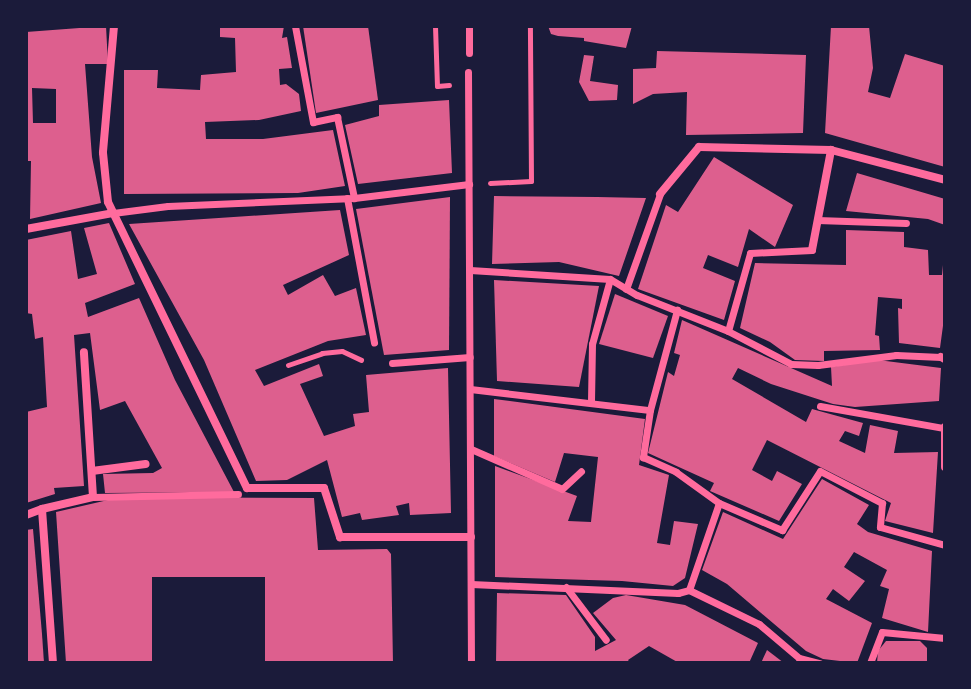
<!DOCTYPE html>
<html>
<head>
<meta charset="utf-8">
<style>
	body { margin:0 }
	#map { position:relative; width:971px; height:689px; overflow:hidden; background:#1b1b3a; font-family:Quicksand,sans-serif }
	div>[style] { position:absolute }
	.building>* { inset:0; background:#dd5f8e }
	.path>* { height:5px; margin:-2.5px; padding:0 2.5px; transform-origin:2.5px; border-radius:2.5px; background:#ff6b9d }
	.pedestrian>* { height:7px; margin:-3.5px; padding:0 3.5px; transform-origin:3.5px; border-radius:3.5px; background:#ff6b9d }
	.minor>* { height:8px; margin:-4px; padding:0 4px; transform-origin:4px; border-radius:4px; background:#ff6b9d }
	span { translate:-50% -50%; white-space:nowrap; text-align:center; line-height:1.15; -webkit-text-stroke:6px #1b1b3a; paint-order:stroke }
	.frame { position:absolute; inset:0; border:28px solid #1b1b3a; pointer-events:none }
</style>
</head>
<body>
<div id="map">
	<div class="building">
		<div style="clip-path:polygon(evenodd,106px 26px,108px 64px,85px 64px,92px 157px,101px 203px,30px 219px,31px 161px,26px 161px,26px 32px,106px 26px,32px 88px,56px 89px,56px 123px,33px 123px,32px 88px)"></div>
		<div style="clip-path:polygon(220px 26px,284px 26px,282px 38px,287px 37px,292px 68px,279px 69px,280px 85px,286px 84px,299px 94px,301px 111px,259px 120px,205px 122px,206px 139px,263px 139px,333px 130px,345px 186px,298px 193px,124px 194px,124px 70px,158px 70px,157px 88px,200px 90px,201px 75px,236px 72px,235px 38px,220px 37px)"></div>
		<div style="clip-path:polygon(303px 26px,368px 26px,378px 100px,316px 113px)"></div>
		<div style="clip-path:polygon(548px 26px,632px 26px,626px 48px,584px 41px,584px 38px,558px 36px,551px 34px)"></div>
		<div style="clip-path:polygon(831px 26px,869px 26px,873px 68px,868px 92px,890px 98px,905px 54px,945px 66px,945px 167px,825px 133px)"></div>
		<div style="clip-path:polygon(657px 51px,806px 55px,803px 133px,686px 135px,687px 92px,653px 94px,633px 104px,633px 69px,656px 68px)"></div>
		<div style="clip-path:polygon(584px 55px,594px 56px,590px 81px,618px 85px,617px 100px,589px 101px,579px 82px)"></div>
		<div style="clip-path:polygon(449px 100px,452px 173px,358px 184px,345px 125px,379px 116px,379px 105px)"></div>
		<div style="clip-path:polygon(714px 157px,793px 205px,775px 247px,749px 229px,738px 267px,708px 255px,703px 268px,735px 281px,724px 320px,638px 289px,666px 205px,678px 212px)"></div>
		<div style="clip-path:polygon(857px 173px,945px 199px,945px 225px,928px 219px,846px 211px)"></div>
		<div style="clip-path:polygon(494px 196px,597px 197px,646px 198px,619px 276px,559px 262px,492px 264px)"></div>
		<div style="clip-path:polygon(450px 197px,449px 350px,384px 355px,356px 209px)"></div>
		<div style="clip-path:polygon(340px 210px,349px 255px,283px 285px,288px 295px,323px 275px,335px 296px,356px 288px,366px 335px,328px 341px,255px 370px,264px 386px,319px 364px,323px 376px,300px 384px,324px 436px,355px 426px,353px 414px,369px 412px,366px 375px,448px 368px,451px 513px,410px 515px,409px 503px,396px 506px,399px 515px,362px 520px,360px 513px,342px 517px,327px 460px,287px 480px,256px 481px,204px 360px,129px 224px)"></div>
		<div style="clip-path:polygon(109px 223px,135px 284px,85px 303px,88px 317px,139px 298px,175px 380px,234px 492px,105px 493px,103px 474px,153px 473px,162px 468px,125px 401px,100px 410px,90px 333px,74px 335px,84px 486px,54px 488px,55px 494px,26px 503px,26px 412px,47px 407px,43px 337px,35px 339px,32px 314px,26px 313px,26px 240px,71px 231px,78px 279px,97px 274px,84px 228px)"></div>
		<div style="clip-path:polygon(846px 230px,904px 232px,904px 247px,928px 250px,929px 275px,942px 275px,945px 245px,945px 311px,940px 348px,899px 343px,898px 308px,902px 309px,902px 299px,878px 297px,875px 335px,879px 336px,880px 350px,824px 351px,824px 361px,795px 360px,770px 342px,740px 328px,755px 263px,846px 265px)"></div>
		<div style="clip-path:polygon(494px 280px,599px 286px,579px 387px,497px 381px)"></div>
		<div style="clip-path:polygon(615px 294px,668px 316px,653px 358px,599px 344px)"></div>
		<div style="clip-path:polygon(682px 320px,832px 386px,831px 367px,878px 360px,941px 368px,939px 401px,855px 407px,833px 404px,771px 384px,738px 368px,732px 379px,806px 422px,812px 409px,863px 423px,859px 436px,845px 431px,839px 441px,865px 453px,870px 425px,898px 431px,894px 453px,938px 452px,933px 533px,885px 521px,891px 503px,767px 440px,752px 470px,772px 481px,777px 471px,802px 484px,779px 521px,710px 491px,714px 483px,648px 453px,668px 372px,674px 376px,680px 355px,674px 353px)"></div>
		<div style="clip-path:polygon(494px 399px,645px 419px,639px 465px,669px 475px,657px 543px,670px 545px,674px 521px,698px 524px,685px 578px,673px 586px,622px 581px,495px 577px,495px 466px,577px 496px,568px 521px,591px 522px,598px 457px,564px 453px,555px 482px,494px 456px)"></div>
		<div style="clip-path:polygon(822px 479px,869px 505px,857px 524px,868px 532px,932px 551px,928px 632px,882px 618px,889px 589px,880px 586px,887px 570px,854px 552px,844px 567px,865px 581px,849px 601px,833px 589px,826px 599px,872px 623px,857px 663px,823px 659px,806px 651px,727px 584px,702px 570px,723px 512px,783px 539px)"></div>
		<div style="clip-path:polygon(121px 497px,314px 498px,318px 550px,387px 549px,391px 554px,393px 663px,265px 663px,265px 577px,152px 577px,152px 663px,66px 663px,56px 512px)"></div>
		<div style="clip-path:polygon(33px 529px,42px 634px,44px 663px,26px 663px,26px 530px)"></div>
		<div style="clip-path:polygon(497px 593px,566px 595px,595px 637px,595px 651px,616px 640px,593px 613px,613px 598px,626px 595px,685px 605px,758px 643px,749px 663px,679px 663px,649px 646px,628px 660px,630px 663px,496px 663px)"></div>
		<div style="clip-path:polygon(886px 641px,920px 641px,927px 648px,927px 663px,877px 663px,878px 651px)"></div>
		<div style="clip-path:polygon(767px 650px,784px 663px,761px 663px)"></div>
	</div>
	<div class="path">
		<div style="left:435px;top:26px;width:60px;rotate:88.1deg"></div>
		<div style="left:437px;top:86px;width:12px;rotate:-5deg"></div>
		<div style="left:490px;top:183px;width:41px;rotate:-2.8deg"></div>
		<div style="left:531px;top:181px;width:155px;rotate:-90.4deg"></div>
		<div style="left:288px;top:365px;width:36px;rotate:-19deg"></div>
		<div style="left:322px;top:353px;width:20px;rotate:-6deg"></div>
		<div style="left:342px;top:351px;width:21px;rotate:25deg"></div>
	</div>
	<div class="pedestrian">
		<div style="left:295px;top:26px;width:98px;rotate:79.4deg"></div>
		<div style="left:313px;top:122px;width:25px;rotate:-12deg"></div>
		<div style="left:337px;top:117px;width:83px;rotate:78.1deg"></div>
		<div style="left:469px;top:26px;width:27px;rotate:90deg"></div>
		<div style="left:468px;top:72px;width:591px;rotate:89.71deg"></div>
		<div style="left:347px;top:198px;width:147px;rotate:79.4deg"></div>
		<div style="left:113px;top:213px;width:55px;rotate:-7.3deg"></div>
		<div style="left:168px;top:206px;width:186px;rotate:-2.5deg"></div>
		<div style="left:354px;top:198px;width:116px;rotate:-6.9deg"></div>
		<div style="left:817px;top:220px;width:89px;rotate:1.9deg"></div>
		<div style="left:470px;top:270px;width:140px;rotate:3.7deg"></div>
		<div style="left:610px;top:279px;width:31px;rotate:31deg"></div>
		<div style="left:637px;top:295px;width:98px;rotate:21.6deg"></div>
		<div style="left:728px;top:331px;width:71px;rotate:27.6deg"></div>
		<div style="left:791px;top:364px;width:27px;rotate:2deg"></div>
		<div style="left:818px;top:365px;width:79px;rotate:-7.3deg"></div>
		<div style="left:896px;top:355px;width:45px;rotate:2.5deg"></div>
		<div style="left:626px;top:289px;width:101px;rotate:-70.3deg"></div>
		<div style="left:728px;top:331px;width:81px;rotate:-74.2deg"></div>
		<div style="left:750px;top:253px;width:62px;rotate:-2.8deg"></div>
		<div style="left:392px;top:363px;width:78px;rotate:-4.4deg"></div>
		<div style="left:470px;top:389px;width:181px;rotate:6.7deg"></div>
		<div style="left:650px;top:410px;width:48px;rotate:98.5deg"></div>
		<div style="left:643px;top:457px;width:36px;rotate:24deg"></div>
		<div style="left:676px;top:472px;width:53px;rotate:35.8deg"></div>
		<div style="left:719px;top:503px;width:69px;rotate:23.2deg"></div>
		<div style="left:782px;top:530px;width:70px;rotate:-57.2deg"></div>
		<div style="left:820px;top:471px;width:70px;rotate:27.3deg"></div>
		<div style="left:882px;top:503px;width:24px;rotate:95deg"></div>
		<div style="left:880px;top:527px;width:67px;rotate:15.5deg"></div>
		<div style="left:591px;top:401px;width:57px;rotate:-89deg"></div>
		<div style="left:592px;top:344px;width:67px;rotate:-74.5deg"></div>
		<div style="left:820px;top:406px;width:126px;rotate:10.1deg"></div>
		<div style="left:650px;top:410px;width:104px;rotate:-74.9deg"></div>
		<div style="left:471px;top:449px;width:99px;rotate:23.7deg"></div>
		<div style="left:562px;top:489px;width:26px;rotate:-43deg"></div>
		<div style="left:93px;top:497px;width:145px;rotate:-1.2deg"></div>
		<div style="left:471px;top:584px;width:207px;rotate:2.5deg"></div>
		<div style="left:678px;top:593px;width:11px;rotate:-15deg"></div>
		<div style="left:689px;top:590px;width:78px;rotate:25.9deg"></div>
		<div style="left:759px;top:624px;width:52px;rotate:40.4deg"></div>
		<div style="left:799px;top:658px;width:21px;rotate:14deg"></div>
		<div style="left:566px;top:587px;width:66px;rotate:53deg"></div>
		<div style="left:689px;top:590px;width:92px;rotate:-71deg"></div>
		<div style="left:870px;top:663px;width:33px;rotate:-69deg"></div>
		<div style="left:882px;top:632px;width:63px;rotate:5.4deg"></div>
	</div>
	<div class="minor">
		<div style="left:114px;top:26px;width:127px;rotate:95deg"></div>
		<div style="left:103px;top:153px;width:49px;rotate:84.2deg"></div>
		<div style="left:108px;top:202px;width:318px;rotate:64.1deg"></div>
		<div style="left:247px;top:488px;width:77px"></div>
		<div style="left:324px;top:488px;width:52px;rotate:71.9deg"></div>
		<div style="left:340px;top:537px;width:131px"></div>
		<div style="left:660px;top:194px;width:61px;rotate:-50.3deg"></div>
		<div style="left:699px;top:147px;width:132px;rotate:1.3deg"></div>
		<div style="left:831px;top:150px;width:118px;rotate:14.7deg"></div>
		<div style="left:26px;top:229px;width:88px;rotate:-10.4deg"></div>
		<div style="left:812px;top:250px;width:102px;rotate:-79.2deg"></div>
		<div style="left:941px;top:357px;width:4px;rotate:27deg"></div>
		<div style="left:945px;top:427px;width:40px;rotate:90deg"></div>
		<div style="left:92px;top:471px;width:54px;rotate:-7.4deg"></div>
		<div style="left:26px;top:515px;width:17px;rotate:-21deg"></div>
		<div style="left:53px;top:663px;width:154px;rotate:-94.1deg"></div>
		<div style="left:42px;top:509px;width:52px;rotate:-13.2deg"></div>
		<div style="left:93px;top:497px;width:145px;rotate:-93.6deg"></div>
	</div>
	<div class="frame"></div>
</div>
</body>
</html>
